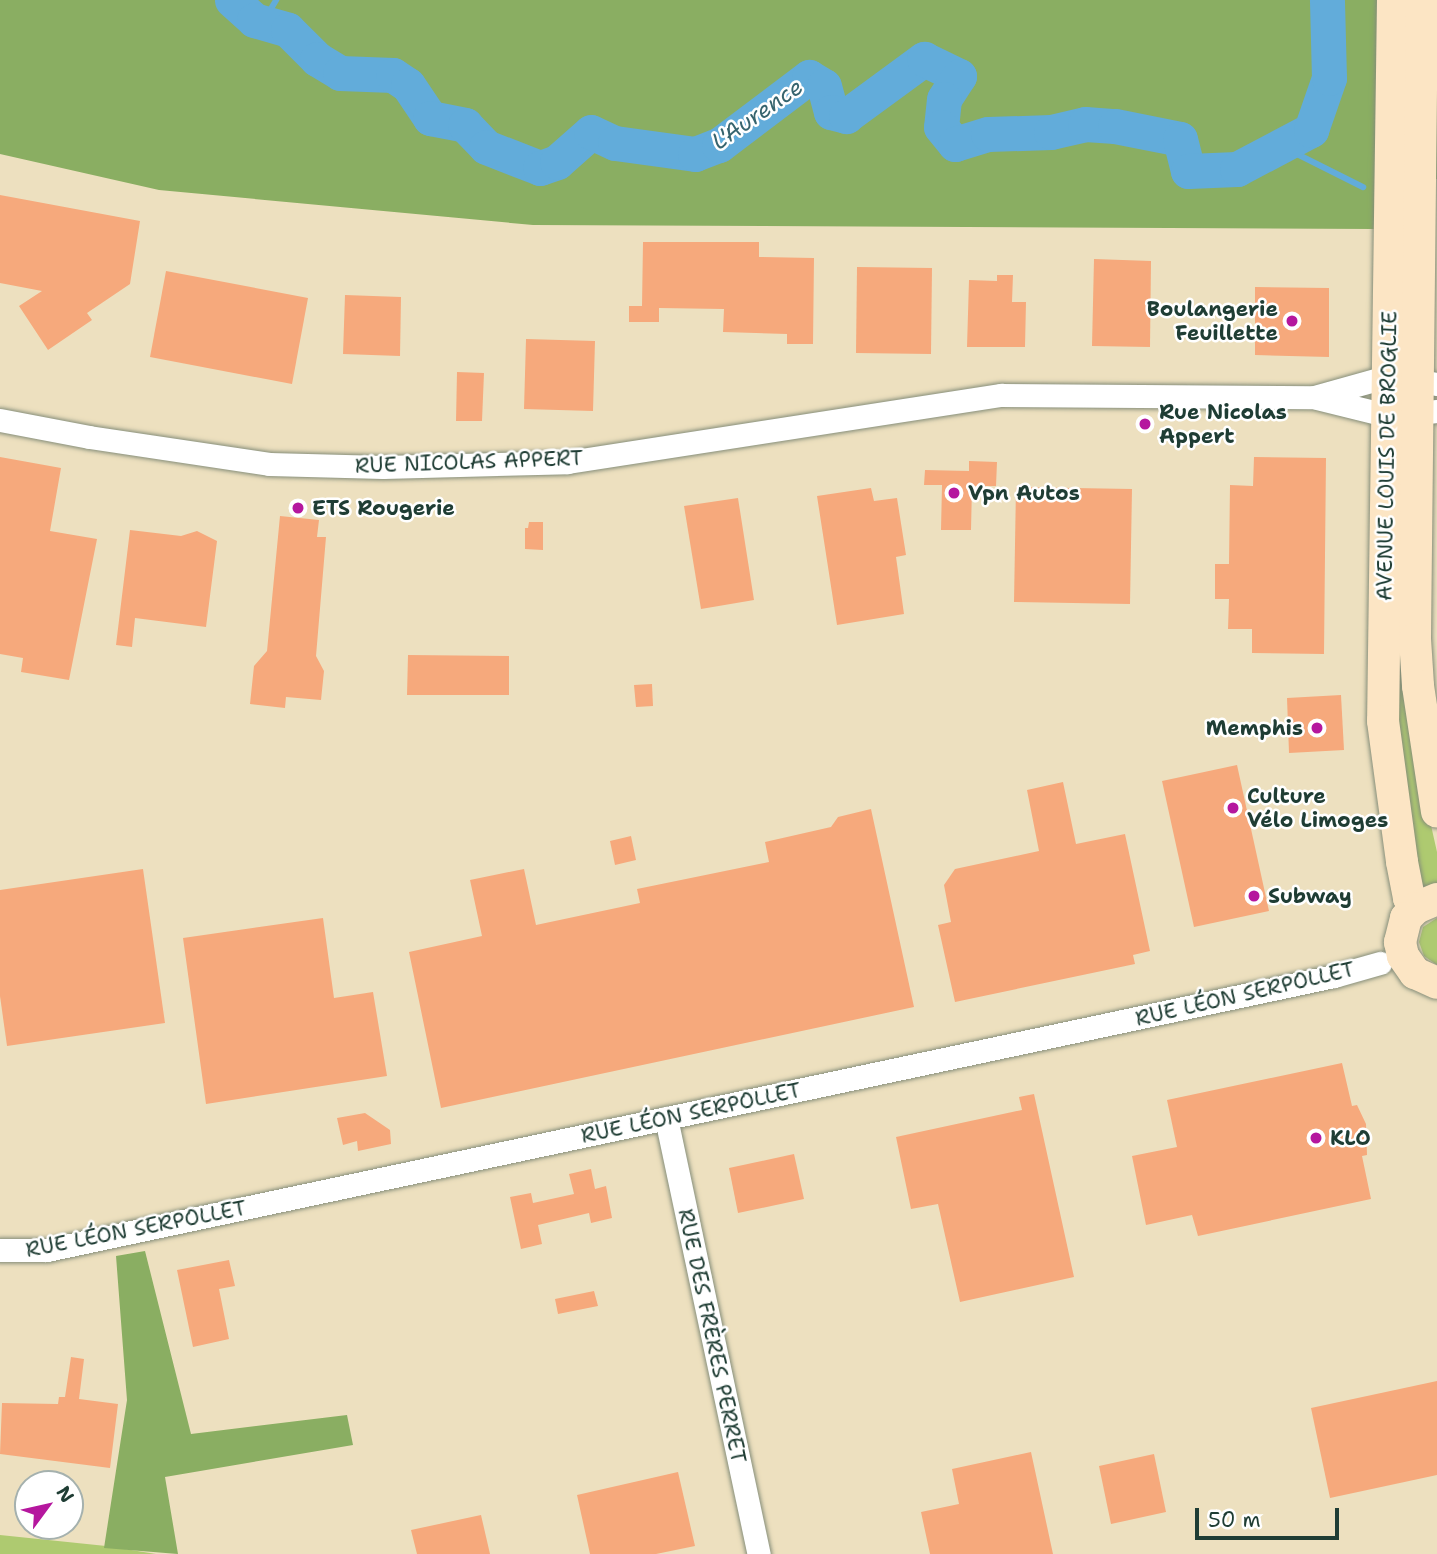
<!DOCTYPE html>
<html>
<head>
<meta charset="utf-8">
<style>
	body { margin:0 }
	#map { position:relative; width:1437px; height:1554px; overflow:hidden; background:#ede0bf; font-family:"Shantell Sans",sans-serif }
	div>[style] { position:absolute }
	.green>* { inset:0; background:#aeca70 }
	.forest>* { inset:0; background:#8aae62 }
	.stream>* { height:6px; margin:-3px; padding:0 3px; transform-origin:3px; border-radius:3px; background:#62acda }
	.river>* { height:35px; margin:-17.5px; padding:0 17.5px; transform-origin:17.5px; border-radius:17.5px; background:#62acda }
	.building>* { inset:0; background:#f6a97c }
	.roads { filter:drop-shadow(0 0 2px #868e7a) drop-shadow(0 0 2px #868e7a) }
	.minor>* { height:23px; margin:-11.5px; padding:0 11.5px; transform-origin:11.5px; border-radius:11.5px; background:#fff }
	.secondary>* { height:32px; margin:-16px; padding:0 16px; transform-origin:16px; border-radius:16px; background:#fce5c4 }
	.dots>* { width:19px; height:19px; translate:-50% -50%; box-sizing:border-box; border:4px solid #fff; border-radius:50% }
	span { translate:-50% -50%; white-space:nowrap; text-align:center; line-height:1.15; -webkit-text-stroke:5px #fff; paint-order:stroke }
	.poi-label { font-size:21px; color:#1f3d34; font-weight:700 }
	.right { translate:-100% -50%; text-align:right }
	.left { translate:0 -50%; text-align:left }
	.street-label { font-size:21px; color:#1f3d34 }
	.water-label { font-size:23px; color:#36646e; font-style:italic }
	.north { position:absolute; left:14px; top:1470px; width:70px; height:70px; box-sizing:border-box; background:#fff; border:2px solid #a5b1ae; border-radius:50%; rotate:57deg; font-size:19px; font-weight:700; line-height:28px; text-align:center; color:#1f3d34 }
	.north::after { content:''; display:block; margin:auto; width:24px; height:32px; background:#b5179e; clip-path:polygon(50% 0,100% 100%,50% 72%,0 100%) }
	.scale { position:absolute; left:1195px; top:1508px; width:144px; height:32px; box-sizing:border-box; border:4px solid #1f3d34; border-top:0; padding-left:9px; font-size:21px; line-height:24px; white-space:nowrap; color:#1f3d34; -webkit-text-stroke:5px #fff; paint-order:stroke }
</style>
</head>
<body>
<div id="map">
	<div class="green">
		<div style="clip-path:polygon(1398px 625px,1424px 794px,1437px 852px,1437px 887px,1424px 890px,1396px 785px)"></div>
		<div style="clip-path:polygon(1437px 918px,1437px 965px,1424px 956px,1419px 942px,1423px 927px)"></div>
		<div style="clip-path:polygon(0 1535px,106px 1546px,156px 1554px,0 1554px)"></div>
	</div>
	<div class="forest">
		<div style="clip-path:polygon(0 0,1437px 0,1437px 179px,1375px 178px,1374px 229px,533px 225px,159px 190px,0 154px)"></div>
		<div style="clip-path:polygon(145px 1251px,191px 1434px,347px 1415px,353px 1445px,165px 1477px,178px 1554px,104px 1548px,127px 1400px,116px 1256px)"></div>
	</div>
	<div class="stream">
		<div style="left:263px;top:22px;width:26px;rotate:-59deg"></div>
		<div style="left:1281px;top:146px;width:92px;rotate:26.6deg"></div>
	</div>
	<div class="river">
		<div style="left:232px;top:0;width:30px;rotate:42deg"></div>
		<div style="left:254px;top:20px;width:35px;rotate:16deg"></div>
		<div style="left:288px;top:30px;width:41px;rotate:45deg"></div>
		<div style="left:317px;top:59px;width:27px;rotate:31deg"></div>
		<div style="left:340px;top:73px;width:53px;rotate:2.2deg"></div>
		<div style="left:393px;top:75px;width:18px;rotate:34deg"></div>
		<div style="left:408px;top:85px;width:40px;rotate:56deg"></div>
		<div style="left:430px;top:118px;width:36px;rotate:11deg"></div>
		<div style="left:465px;top:125px;width:30px;rotate:46deg"></div>
		<div style="left:486px;top:147px;width:58px;rotate:21.3deg"></div>
		<div style="left:540px;top:168px;width:18px;rotate:-19deg"></div>
		<div style="left:557px;top:162px;width:45px;rotate:-41.4deg"></div>
		<div style="left:591px;top:132px;width:26px;rotate:25deg"></div>
		<div style="left:615px;top:143px;width:81px;rotate:7.8deg"></div>
		<div style="left:695px;top:154px;width:26px;rotate:-21deg"></div>
		<div style="left:719px;top:145px;width:113px;rotate:-37.1deg"></div>
		<div style="left:809px;top:77px;width:17px;rotate:31deg"></div>
		<div style="left:824px;top:86px;width:27px;rotate:75deg"></div>
		<div style="left:831px;top:112px;width:16px;rotate:15deg"></div>
		<div style="left:846px;top:116px;width:97px;rotate:-36.2deg"></div>
		<div style="left:924px;top:59px;width:39px;rotate:26deg"></div>
		<div style="left:959px;top:76px;width:27px;rotate:123deg"></div>
		<div style="left:944px;top:99px;width:28px;rotate:96deg"></div>
		<div style="left:941px;top:127px;width:22px;rotate:51deg"></div>
		<div style="left:955px;top:144px;width:34px;rotate:-17deg"></div>
		<div style="left:988px;top:134px;width:63px;rotate:-1.8deg"></div>
		<div style="left:1051px;top:132px;width:35px;rotate:-13deg"></div>
		<div style="left:1085px;top:124px;width:30px;rotate:4deg"></div>
		<div style="left:1115px;top:126px;width:66px;rotate:11.3deg"></div>
		<div style="left:1180px;top:139px;width:33px;rotate:76deg"></div>
		<div style="left:1188px;top:171px;width:49px;rotate:-2.3deg"></div>
		<div style="left:1237px;top:169px;width:84px;rotate:-27.8deg"></div>
		<div style="left:1311px;top:130px;width:55px;rotate:-70.9deg"></div>
		<div style="left:1329px;top:78px;width:78px;rotate:-91.5deg"></div>
	</div>
	<div class="building">
		<div style="clip-path:polygon(0 195px,140px 221px,130px 284px,87px 313px,92px 320px,48px 350px,19px 306px,42px 291px,0 283px)"></div>
		<div style="clip-path:polygon(643px 242px,759px 242px,759px 257px,814px 258px,813px 344px,787px 344px,787px 334px,723px 332px,724px 309px,659px 308px,659px 322px,629px 322px,629px 306px,642px 306px)"></div>
		<div style="clip-path:polygon(1094px 259px,1151px 261px,1150px 347px,1092px 346px)"></div>
		<div style="clip-path:polygon(857px 267px,932px 268px,931px 354px,856px 353px)"></div>
		<div style="clip-path:polygon(166px 271px,308px 298px,292px 384px,150px 357px)"></div>
		<div style="clip-path:polygon(997px 275px,1013px 275px,1012px 302px,1026px 302px,1025px 347px,967px 347px,969px 280px,997px 281px)"></div>
		<div style="clip-path:polygon(1255px 287px,1329px 288px,1329px 357px,1255px 355px)"></div>
		<div style="clip-path:polygon(345px 295px,401px 297px,400px 356px,343px 354px)"></div>
		<div style="clip-path:polygon(526px 339px,595px 341px,593px 411px,524px 409px)"></div>
		<div style="clip-path:polygon(457px 372px,484px 373px,482px 421px,456px 421px)"></div>
		<div style="clip-path:polygon(0 457px,61px 468px,50px 531px,97px 539px,69px 680px,21px 672px,23px 658px,0 654px)"></div>
		<div style="clip-path:polygon(1254px 457px,1326px 458px,1324px 654px,1252px 653px,1252px 629px,1228px 629px,1229px 599px,1215px 599px,1215px 564px,1229px 564px,1230px 485px,1253px 486px)"></div>
		<div style="clip-path:polygon(969px 461px,997px 462px,996px 486px,972px 486px,971px 530px,941px 530px,942px 485px,924px 485px,925px 470px,969px 471px)"></div>
		<div style="clip-path:polygon(1016px 487px,1132px 489px,1130px 604px,1014px 602px)"></div>
		<div style="clip-path:polygon(871px 488px,874px 501px,897px 498px,906px 555px,896px 557px,904px 614px,837px 625px,817px 496px)"></div>
		<div style="clip-path:polygon(738px 498px,754px 600px,701px 609px,684px 506px)"></div>
		<div style="clip-path:polygon(280px 516px,319px 520px,317px 537px,326px 537px,316px 656px,324px 671px,321px 700px,286px 697px,285px 708px,250px 704px,254px 666px,267px 651px)"></div>
		<div style="clip-path:polygon(529px 522px,543px 522px,543px 550px,525px 549px,525px 528px,528px 528px)"></div>
		<div style="clip-path:polygon(130px 530px,181px 536px,197px 531px,217px 541px,206px 627px,135px 618px,132px 647px,116px 645px)"></div>
		<div style="clip-path:polygon(408px 655px,509px 656px,509px 695px,407px 695px)"></div>
		<div style="clip-path:polygon(652px 684px,653px 706px,636px 707px,634px 685px)"></div>
		<div style="clip-path:polygon(1341px 695px,1344px 750px,1289px 753px,1287px 698px)"></div>
		<div style="clip-path:polygon(1237px 765px,1269px 911px,1194px 927px,1162px 781px)"></div>
		<div style="clip-path:polygon(1063px 782px,1076px 844px,1125px 834px,1150px 951px,1133px 955px,1135px 964px,955px 1002px,938px 925px,951px 922px,944px 885px,955px 869px,1039px 851px,1027px 790px)"></div>
		<div style="clip-path:polygon(871px 809px,914px 1007px,441px 1108px,409px 952px,482px 936px,470px 880px,524px 869px,536px 925px,640px 903px,637px 889px,769px 862px,765px 842px,831px 827px,838px 817px)"></div>
		<div style="clip-path:polygon(631px 836px,636px 860px,615px 865px,610px 841px)"></div>
		<div style="clip-path:polygon(143px 869px,165px 1023px,7px 1046px,0 996px,0 890px)"></div>
		<div style="clip-path:polygon(323px 918px,334px 998px,373px 992px,387px 1076px,206px 1104px,183px 938px)"></div>
		<div style="clip-path:polygon(1342px 1063px,1352px 1106px,1357px 1105px,1366px 1124px,1367px 1155px,1362px 1156px,1371px 1199px,1198px 1236px,1192px 1215px,1146px 1225px,1132px 1156px,1177px 1147px,1167px 1100px)"></div>
		<div style="clip-path:polygon(1034px 1094px,1074px 1277px,960px 1302px,938px 1204px,911px 1209px,896px 1137px,1022px 1110px,1019px 1097px)"></div>
		<div style="clip-path:polygon(365px 1113px,390px 1130px,391px 1144px,358px 1151px,357px 1141px,343px 1145px,337px 1118px)"></div>
		<div style="clip-path:polygon(794px 1154px,804px 1199px,738px 1213px,729px 1168px)"></div>
		<div style="clip-path:polygon(591px 1169px,595px 1189px,606px 1186px,612px 1218px,591px 1223px,589px 1213px,538px 1225px,542px 1244px,521px 1249px,510px 1197px,531px 1193px,533px 1203px,574px 1194px,569px 1174px)"></div>
		<div style="clip-path:polygon(229px 1260px,235px 1286px,219px 1289px,229px 1339px,193px 1347px,177px 1270px)"></div>
		<div style="clip-path:polygon(594px 1291px,598px 1306px,558px 1314px,555px 1299px)"></div>
		<div style="clip-path:polygon(71px 1357px,84px 1359px,79px 1399px,118px 1404px,110px 1468px,0 1454px,2px 1403px,58px 1404px,59px 1397px,65px 1397px)"></div>
		<div style="clip-path:polygon(1437px 1381px,1437px 1475px,1330px 1498px,1311px 1408px)"></div>
		<div style="clip-path:polygon(1031px 1452px,1053px 1554px,930px 1554px,921px 1512px,959px 1504px,952px 1469px)"></div>
		<div style="clip-path:polygon(1154px 1454px,1166px 1512px,1111px 1524px,1099px 1466px)"></div>
		<div style="clip-path:polygon(678px 1472px,695px 1546px,656px 1554px,590px 1554px,577px 1495px)"></div>
		<div style="clip-path:polygon(481px 1515px,490px 1554px,417px 1554px,411px 1530px)"></div>
	</div>
	<div class="roads">
		<div class="minor">
			<div style="left:1317px;top:398px;width:75px;rotate:13.9deg"></div>
			<div style="left:1390px;top:416px;width:47px;rotate:-6.1deg"></div>
			<div style="left:0;top:420px;width:91px;rotate:10.8deg"></div>
			<div style="left:89px;top:437px;width:182px;rotate:8.5deg"></div>
			<div style="left:269px;top:464px;width:114px;rotate:1.5deg"></div>
			<div style="left:383px;top:467px;width:185px;rotate:-1.5deg"></div>
			<div style="left:568px;top:462px;width:438px;rotate:-8.8deg"></div>
			<div style="left:1001px;top:395px;width:313px;rotate:0.4deg"></div>
			<div style="left:1314px;top:397px;width:78px;rotate:-15.6deg"></div>
			<div style="left:1389px;top:376px;width:49px;rotate:9.5deg"></div>
			<div style="left:666px;top:1118px;width:446px;rotate:78deg"></div>
			<div style="left:0;top:1250px;width:47px"></div>
			<div style="left:47px;top:1250px;width:1316px;rotate:-12.02deg"></div>
			<div style="left:1334px;top:976px;width:48px;rotate:-15.8deg"></div>
		</div>
		<div class="secondary">
			<div style="left:1393px;top:0;width:721px;rotate:90.79deg"></div>
			<div style="left:1383px;top:721px;width:142px;rotate:82.3deg"></div>
			<div style="left:1402px;top:862px;width:37px;rotate:79deg"></div>
			<div style="left:1409px;top:898px;width:12px;rotate:55deg"></div>
			<div style="left:1422px;top:0;width:639px;rotate:90.63deg"></div>
			<div style="left:1415px;top:639px;width:47px;rotate:86.3deg"></div>
			<div style="left:1418px;top:686px;width:127px;rotate:81.4deg"></div>
			<div style="left:1437px;top:899px;width:23px;rotate:157deg"></div>
			<div style="left:1416px;top:908px;width:14px;rotate:135deg"></div>
			<div style="left:1406px;top:918px;width:25px;rotate:104deg"></div>
			<div style="left:1400px;top:942px;width:14px;rotate:78deg"></div>
			<div style="left:1403px;top:956px;width:21px;rotate:55deg"></div>
			<div style="left:1415px;top:973px;width:24px;rotate:24deg"></div>
		</div>
	</div>
	<div class="dots">
		<div style="left:1292px;top:321px;background:#b5179e"></div>
		<div style="left:1145px;top:424px;background:#b5179e"></div>
		<div style="left:954px;top:493px;background:#b5179e"></div>
		<div style="left:298px;top:508px;background:#b5179e"></div>
		<div style="left:1317px;top:728px;background:#b5179e"></div>
		<div style="left:1233px;top:808px;background:#b5179e"></div>
		<div style="left:1254px;top:896px;background:#b5179e"></div>
		<div style="left:1316px;top:1138px;background:#b5179e"></div>
	</div>
	<div class="poi-label">
		<span class="right" style="left:1278px;top:321px">Boulangerie<br>Feuillette</span>
		<span class="left" style="left:1159px;top:424px">Rue Nicolas<br>Appert</span>
		<span class="left" style="left:968px;top:493px">Vpn Autos</span>
		<span class="left" style="left:312px;top:508px">ETS Rougerie</span>
		<span class="right" style="left:1303px;top:728px">Memphis</span>
		<span class="left" style="left:1247px;top:808px">Culture<br>Vélo Limoges</span>
		<span class="left" style="left:1268px;top:896px">Subway</span>
		<span class="left" style="left:1330px;top:1138px">KLO</span>
	</div>
	<div class="street-label">
		<span style="left:1387px;top:456px;rotate:-89deg">AVENUE LOUIS DE BROGLIE</span>
		<span style="left:469px;top:462px;rotate:-2deg">RUE NICOLAS APPERT</span>
		<span style="left:1245px;top:994px;rotate:-13deg">RUE LÉON SERPOLLET</span>
		<span style="left:691px;top:1113px;rotate:-12deg">RUE LÉON SERPOLLET</span>
		<span style="left:136px;top:1229px;rotate:-11deg">RUE LÉON SERPOLLET</span>
		<span style="left:712px;top:1336px;rotate:78deg">RUE DES FRÈRES PERRET</span>
	</div>
	<div class="water-label">
		<span style="left:757px;top:114px;rotate:-35deg">L'Aurence</span>
	</div>
	<div class="north">N</div>
	<div class="scale">50 m</div>
</div>
</body>
</html>
